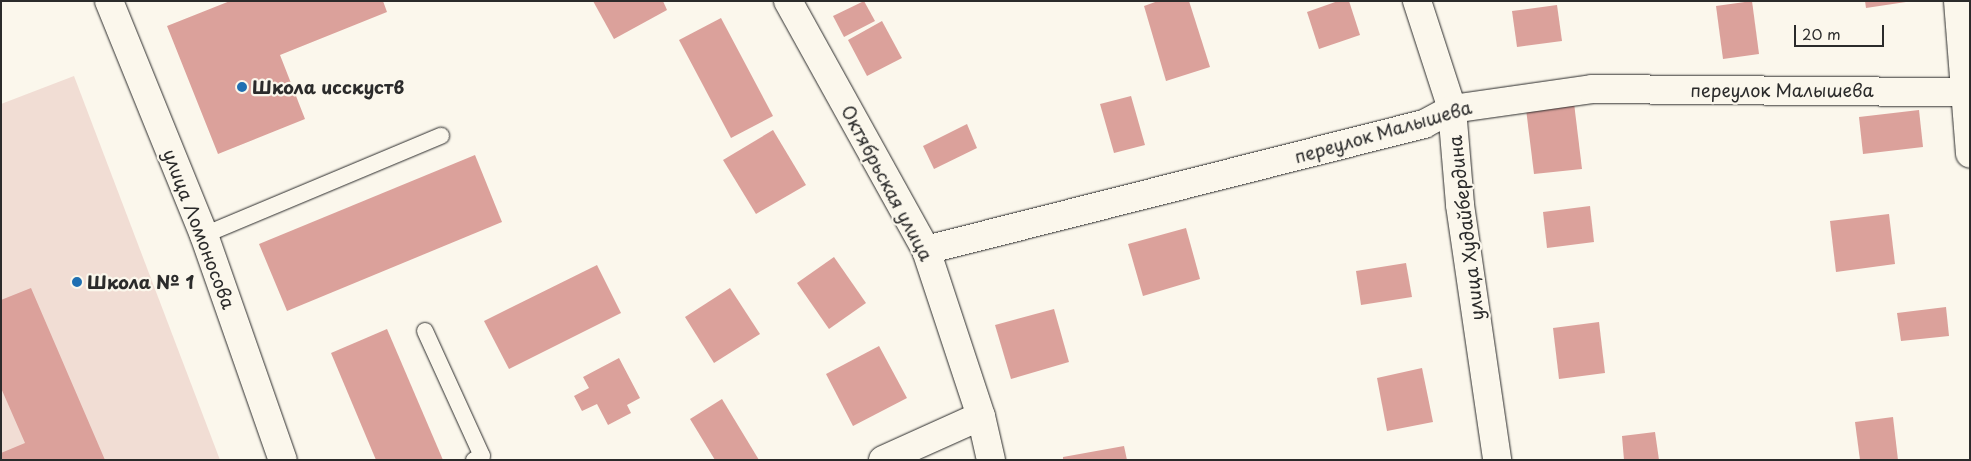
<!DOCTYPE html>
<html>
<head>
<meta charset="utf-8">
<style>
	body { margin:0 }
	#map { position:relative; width:1971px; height:461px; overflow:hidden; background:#fbf7ec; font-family:"Playpen Sans",sans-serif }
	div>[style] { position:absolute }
	.built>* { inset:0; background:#f1ddd4 }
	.building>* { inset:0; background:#dba19b }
	.roads { filter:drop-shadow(0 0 1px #2b2b2b) drop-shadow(0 0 1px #2b2b2b) }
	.lane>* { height:16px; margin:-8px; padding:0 8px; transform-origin:8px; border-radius:8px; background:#fbf7ec }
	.street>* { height:28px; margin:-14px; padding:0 14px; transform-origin:14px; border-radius:14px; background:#fbf7ec }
	.secondary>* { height:28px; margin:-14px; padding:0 14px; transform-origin:14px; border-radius:14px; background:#fbf7ec }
	.dots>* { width:14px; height:14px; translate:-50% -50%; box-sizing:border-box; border:2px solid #fbf7ec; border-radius:50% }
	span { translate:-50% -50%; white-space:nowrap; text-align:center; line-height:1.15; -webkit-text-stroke:4.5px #fbf7ec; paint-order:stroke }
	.poi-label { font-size:18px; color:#2b2b2b; font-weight:700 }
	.left { translate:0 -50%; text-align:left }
	.street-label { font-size:18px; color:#2b2b2b }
	.frame { position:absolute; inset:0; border:2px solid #2b2b2b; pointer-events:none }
	.scale { position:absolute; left:1794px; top:25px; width:90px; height:22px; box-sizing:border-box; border:2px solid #2b2b2b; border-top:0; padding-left:6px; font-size:15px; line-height:18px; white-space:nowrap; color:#2b2b2b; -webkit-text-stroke:4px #fbf7ec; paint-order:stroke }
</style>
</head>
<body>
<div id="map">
	<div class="built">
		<div style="clip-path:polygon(74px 76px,220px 460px,1px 460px,1px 104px)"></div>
	</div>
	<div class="building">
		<div style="clip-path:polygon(230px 1px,383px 1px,387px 12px,280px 55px,305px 119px,218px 154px,167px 26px)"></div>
		<div style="clip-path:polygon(593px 1px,663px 1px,667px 10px,614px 39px)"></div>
		<div style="clip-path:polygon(864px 1px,875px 21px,844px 37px,833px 16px)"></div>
		<div style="clip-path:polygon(1158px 1px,1189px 1px,1210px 67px,1166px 81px,1144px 6px)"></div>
		<div style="clip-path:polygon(1338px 1px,1349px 1px,1360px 35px,1319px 49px,1307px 12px)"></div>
		<div style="clip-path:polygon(1752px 1px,1759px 54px,1723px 59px,1716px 6px)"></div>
		<div style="clip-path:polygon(1865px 1px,1905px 1px,1906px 2px,1866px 8px)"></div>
		<div style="clip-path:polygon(1557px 5px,1562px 41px,1517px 47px,1512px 11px)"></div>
		<div style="clip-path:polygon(721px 18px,773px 116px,731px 138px,679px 40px)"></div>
		<div style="clip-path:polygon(882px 21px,902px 58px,867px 76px,848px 40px)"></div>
		<div style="clip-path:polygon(1131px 96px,1145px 145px,1114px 153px,1100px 104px)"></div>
		<div style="clip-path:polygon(1574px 103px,1582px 169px,1534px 174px,1526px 109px)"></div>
		<div style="clip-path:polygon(1919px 110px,1923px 147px,1863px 154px,1859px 117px)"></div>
		<div style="clip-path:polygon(967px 124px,977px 148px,934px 169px,923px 146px)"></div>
		<div style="clip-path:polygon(773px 130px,806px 185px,756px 214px,723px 160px)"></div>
		<div style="clip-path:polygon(475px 155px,502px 222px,287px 311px,259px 244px)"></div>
		<div style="clip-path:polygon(1590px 206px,1594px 242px,1547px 248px,1543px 212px)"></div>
		<div style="clip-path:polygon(1889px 214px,1895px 264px,1836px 272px,1830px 221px)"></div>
		<div style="clip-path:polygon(1186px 228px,1200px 279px,1143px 296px,1128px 244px)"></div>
		<div style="clip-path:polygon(834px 257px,866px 303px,829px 329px,797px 283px)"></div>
		<div style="clip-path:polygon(1406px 263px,1412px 297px,1361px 305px,1356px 271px)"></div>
		<div style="clip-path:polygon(597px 265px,621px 313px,509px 369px,484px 321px)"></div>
		<div style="clip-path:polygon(31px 288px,105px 460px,1px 460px,1px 453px,25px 443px,1px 388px,1px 300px)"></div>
		<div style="clip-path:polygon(730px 288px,760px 334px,714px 363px,685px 317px)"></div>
		<div style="clip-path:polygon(1946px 307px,1949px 336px,1901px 341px,1897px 313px)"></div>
		<div style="clip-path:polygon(1054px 309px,1069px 362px,1011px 379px,995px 325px)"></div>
		<div style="clip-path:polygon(1599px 322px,1605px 373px,1559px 379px,1553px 328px)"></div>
		<div style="clip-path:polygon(387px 329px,443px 460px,376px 460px,331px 353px)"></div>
		<div style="clip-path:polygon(879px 346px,907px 398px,853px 426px,826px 374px)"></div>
		<div style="clip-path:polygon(619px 358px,640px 398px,627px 405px,631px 413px,608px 425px,597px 404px,582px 411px,574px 396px,589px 388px,583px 377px)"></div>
		<div style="clip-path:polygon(1422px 368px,1433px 422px,1387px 431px,1377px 378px)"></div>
		<div style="clip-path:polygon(722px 399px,759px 460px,715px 460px,690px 419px)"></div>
		<div style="clip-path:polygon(1893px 417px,1898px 460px,1860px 460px,1855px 422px)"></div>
		<div style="clip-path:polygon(1655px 432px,1659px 460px,1624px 460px,1622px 436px)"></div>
		<div style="clip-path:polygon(1124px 446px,1127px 460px,1063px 460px,1063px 457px)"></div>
	</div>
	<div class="roads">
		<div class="lane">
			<div style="left:204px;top:235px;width:257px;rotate:-22.7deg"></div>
			<div style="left:425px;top:331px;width:137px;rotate:65.5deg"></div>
			<div style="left:482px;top:456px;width:9px;rotate:153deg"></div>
		</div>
		<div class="street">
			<div style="left:109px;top:1px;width:253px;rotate:67.9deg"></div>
			<div style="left:204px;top:235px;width:238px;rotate:70.7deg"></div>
			<div style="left:788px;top:1px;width:285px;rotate:61deg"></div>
			<div style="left:926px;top:250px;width:175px;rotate:71.7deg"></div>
			<div style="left:981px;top:416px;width:45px;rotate:77.2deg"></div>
			<div style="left:1958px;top:1px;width:153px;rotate:85.5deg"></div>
			<div style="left:926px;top:250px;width:514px;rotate:-14.2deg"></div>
			<div style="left:1424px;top:124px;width:32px;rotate:-28deg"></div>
			<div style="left:1452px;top:109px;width:141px;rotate:-8.1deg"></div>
			<div style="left:1592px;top:89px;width:378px;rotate:0.5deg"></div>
			<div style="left:883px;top:460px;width:107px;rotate:-24.2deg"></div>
		</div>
		<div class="secondary">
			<div style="left:1417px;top:1px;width:114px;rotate:72deg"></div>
			<div style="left:1452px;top:109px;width:96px;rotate:85.2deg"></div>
			<div style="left:1460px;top:205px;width:258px;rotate:81.7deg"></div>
		</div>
	</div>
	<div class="dots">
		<div style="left:242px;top:87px;background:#1f6fb2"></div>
		<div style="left:77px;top:282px;background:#1f6fb2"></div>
	</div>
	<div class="poi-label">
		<span class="left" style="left:252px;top:87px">Школа исскуств</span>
		<span class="left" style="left:87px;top:282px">Школа № 1</span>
	</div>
	<div class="street-label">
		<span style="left:1782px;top:90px">переулок Малышева</span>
		<span style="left:1383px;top:132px;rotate:-16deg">переулок Малышева</span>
		<span style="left:887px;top:183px;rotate:62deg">Октябрьская улица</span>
		<span style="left:1466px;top:228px;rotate:-97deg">улица Худайбердина</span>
		<span style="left:199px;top:229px;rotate:69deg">улица Ломоносова</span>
	</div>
	<div class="frame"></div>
	<div class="scale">20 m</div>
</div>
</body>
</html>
